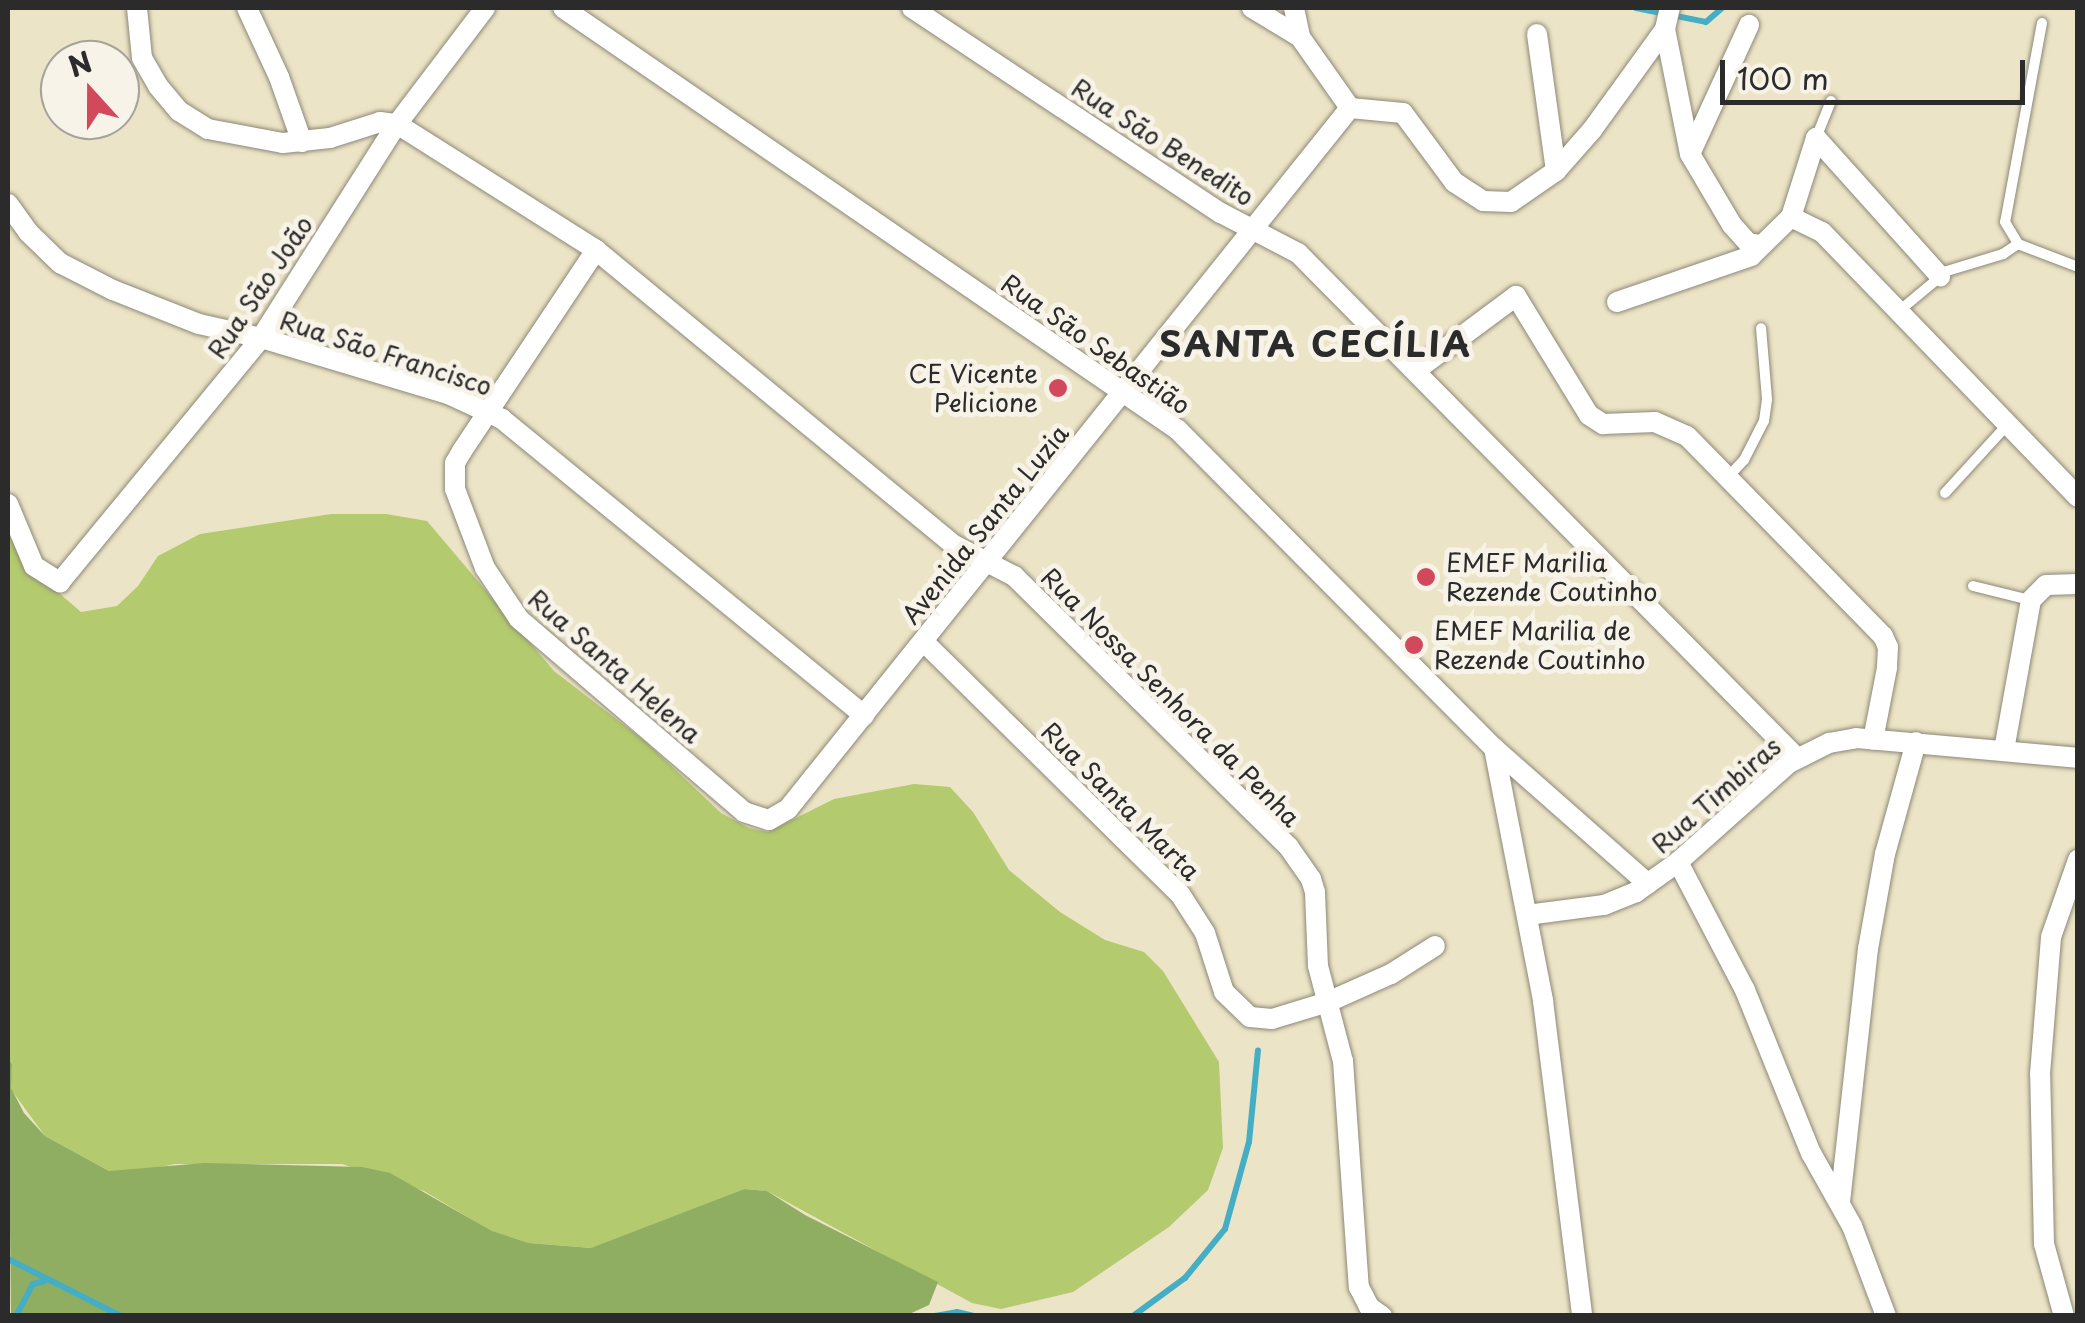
<!DOCTYPE html>
<html>
<head>
<meta charset="utf-8">
<style>
	body { margin:0 }
	#map { position:relative; width:2085px; height:1323px; overflow:hidden; background:#ece4c6; font-family:"Playpen Sans",sans-serif }
	div>[style] { position:absolute }
	.green>* { inset:0; background:#b4ca6e }
	.forest>* { inset:0; background:#8fae61 }
	.stream>* { height:6px; margin:-3px; padding:0 3px; transform-origin:3px; border-radius:3px; background:#45aec4 }
	.roads { filter:drop-shadow(0 0 2px #8c8878) drop-shadow(0 0 2px #8c8878) }
	.service>* { height:10px; margin:-5px; padding:0 5px; transform-origin:5px; border-radius:5px; background:#fff }
	.minor>* { height:20px; margin:-10px; padding:0 10px; transform-origin:10px; border-radius:10px; background:#fff }
	.dots>* { width:28px; height:28px; translate:-50% -50%; box-sizing:border-box; border:5px solid #f7f3e8; border-radius:50% }
	span { translate:-50% -50%; white-space:nowrap; text-align:center; line-height:1.15; -webkit-text-stroke:10px #f7f3e8; paint-order:stroke }
	.street-label { font-size:25px; color:#2b2b2b }
	.poi-label { font-size:25px; color:#2b2b2b }
	.right { translate:-100% -50%; text-align:right }
	.left { translate:0 -50%; text-align:left }
	.district-label { font-size:35px; color:#2b2b2b; font-weight:700; letter-spacing:2.5px }
	.frame { position:absolute; inset:0; border:10px solid #2b2b2b; pointer-events:none }
	.north { position:absolute; left:40px; top:40px; width:100px; height:100px; box-sizing:border-box; background:#f7f3e8; border:2px solid #a5a39c; border-radius:50%; rotate:339deg; font-size:28px; font-weight:700; line-height:40px; text-align:center; color:#2b2b2b }
	.north::after { content:''; display:block; margin:auto; width:35px; height:45px; background:#d1495b; clip-path:polygon(50% 0,100% 100%,50% 72%,0 100%) }
	.scale { position:absolute; left:1720px; top:60px; width:305px; height:45px; box-sizing:border-box; border:5px solid #2b2b2b; border-top:0; padding-left:12px; font-size:30px; line-height:35px; white-space:nowrap; color:#2b2b2b; -webkit-text-stroke:8px #f7f3e8; paint-order:stroke }
</style>
</head>
<body>
<div id="map">
	<div class="green">
		<div style="clip-path:polygon(331px 514px,386px 514px,427px 521px,554px 671px,646px 742px,721px 813px,749px 828px,768px 832px,834px 799px,914px 784px,950px 787px,973px 812px,1009px 870px,1060px 912px,1105px 940px,1144px 952px,1163px 971px,1219px 1062px,1223px 1148px,1208px 1190px,1169px 1227px,1073px 1292px,1001px 1309px,972px 1303px,767px 1191px,744px 1189px,592px 1248px,529px 1243px,491px 1231px,424px 1191px,342px 1164px,175px 1164px,147px 1170px,109px 1171px,45px 1136px,10px 1088px,12px 1064px,8px 1058px,8px 532px,23px 562px,81px 612px,117px 606px,138px 586px,158px 556px,200px 534px)"></div>
	</div>
	<div class="forest">
		<div style="clip-path:polygon(8px 1058px,12px 1064px,11px 1088px,24px 1113px,45px 1136px,109px 1171px,204px 1163px,362px 1167px,390px 1173px,492px 1231px,529px 1243px,591px 1248px,744px 1189px,767px 1191px,805px 1215px,938px 1282px,929px 1305px,905px 1316px,11px 1315px)"></div>
	</div>
	<div class="stream">
		<div style="left:1636px;top:8px;width:71px;rotate:11.3deg"></div>
		<div style="left:1706px;top:22px;width:21px;rotate:-41deg"></div>
		<div style="left:8px;top:1259px;width:127px;rotate:26.8deg"></div>
		<div style="left:16px;top:1316px;width:36px;rotate:-62deg"></div>
		<div style="left:33px;top:1284px;width:12px;rotate:-14deg"></div>
		<div style="left:875px;top:1316px;width:22px"></div>
		<div style="left:935px;top:1316px;width:22px;rotate:-10deg"></div>
		<div style="left:957px;top:1312px;width:17px;rotate:13deg"></div>
		<div style="left:1133px;top:1316px;width:64px;rotate:-36.2deg"></div>
		<div style="left:1185px;top:1278px;width:63px;rotate:-50.8deg"></div>
		<div style="left:1225px;top:1229px;width:90px;rotate:-74.6deg"></div>
		<div style="left:1249px;top:1142px;width:92px;rotate:-84.4deg"></div>
	</div>
	<div class="roads">
		<div class="service">
			<div style="left:2042px;top:23px;width:202px;rotate:100.5deg"></div>
			<div style="left:2005px;top:222px;width:26px;rotate:59deg"></div>
			<div style="left:2018px;top:244px;width:64px;rotate:21deg"></div>
			<div style="left:1816px;top:138px;width:40px;rotate:-68deg"></div>
			<div style="left:1899px;top:311px;width:62px;rotate:-39.8deg"></div>
			<div style="left:1947px;top:271px;width:59px;rotate:-16.9deg"></div>
			<div style="left:2003px;top:254px;width:18px;rotate:-34deg"></div>
			<div style="left:1729px;top:476px;width:22px;rotate:-47deg"></div>
			<div style="left:1744px;top:460px;width:44px;rotate:-62.9deg"></div>
			<div style="left:1764px;top:421px;width:22px;rotate:-82deg"></div>
			<div style="left:1767px;top:399px;width:71px;rotate:-94.8deg"></div>
			<div style="left:1945px;top:493px;width:93px;rotate:-47.6deg"></div>
			<div style="left:1973px;top:586px;width:59px;rotate:13.8deg"></div>
		</div>
		<div class="minor">
			<div style="left:137px;top:8px;width:50px;rotate:84.3deg"></div>
			<div style="left:142px;top:58px;width:32px;rotate:60deg"></div>
			<div style="left:158px;top:86px;width:33px;rotate:50deg"></div>
			<div style="left:179px;top:111px;width:34px;rotate:32deg"></div>
			<div style="left:208px;top:129px;width:76px;rotate:10.6deg"></div>
			<div style="left:283px;top:143px;width:47px;rotate:-6.1deg"></div>
			<div style="left:330px;top:138px;width:52px;rotate:-17.7deg"></div>
			<div style="left:380px;top:122px;width:17px;rotate:7deg"></div>
			<div style="left:397px;top:124px;width:236px;rotate:32.3deg"></div>
			<div style="left:596px;top:250px;width:464px;rotate:39.5deg"></div>
			<div style="left:954px;top:545px;width:68px;rotate:27.3deg"></div>
			<div style="left:1014px;top:576px;width:385px;rotate:44.6deg"></div>
			<div style="left:1288px;top:846px;width:40px;rotate:55.1deg"></div>
			<div style="left:1311px;top:879px;width:14px;rotate:73deg"></div>
			<div style="left:1315px;top:892px;width:74px;rotate:87.7deg"></div>
			<div style="left:1318px;top:966px;width:98px;rotate:75.3deg"></div>
			<div style="left:1343px;top:1061px;width:227px;rotate:86deg"></div>
			<div style="left:1359px;top:1287px;width:22px;rotate:63deg"></div>
			<div style="left:1369px;top:1307px;width:16px;rotate:35deg"></div>
			<div style="left:247px;top:8px;width:76px;rotate:65.1deg"></div>
			<div style="left:279px;top:77px;width:69px;rotate:70.5deg"></div>
			<div style="left:563px;top:8px;width:746px;rotate:34.46deg"></div>
			<div style="left:1178px;top:430px;width:448px;rotate:45.2deg"></div>
			<div style="left:1494px;top:748px;width:205px;rotate:41.4deg"></div>
			<div style="left:912px;top:8px;width:371px;rotate:33.6deg"></div>
			<div style="left:1221px;top:213px;width:87px;rotate:27.5deg"></div>
			<div style="left:1298px;top:253px;width:709px;rotate:45.34deg"></div>
			<div style="left:1252px;top:8px;width:56px;rotate:31.1deg"></div>
			<div style="left:1300px;top:37px;width:87px;rotate:54.8deg"></div>
			<div style="left:1294px;top:8px;width:30px;rotate:78deg"></div>
			<div style="left:1665px;top:29px;width:127px;rotate:78.7deg"></div>
			<div style="left:1690px;top:154px;width:82px;rotate:59.4deg"></div>
			<div style="left:1732px;top:225px;width:24px;rotate:48deg"></div>
			<div style="left:1748px;top:243px;width:11px;rotate:10deg"></div>
			<div style="left:1537px;top:34px;width:138px;rotate:82.1deg"></div>
			<div style="left:1350px;top:108px;width:53px;rotate:5.4deg"></div>
			<div style="left:1403px;top:113px;width:86px;rotate:53.5deg"></div>
			<div style="left:1454px;top:182px;width:35px;rotate:33deg"></div>
			<div style="left:1483px;top:201px;width:28px;rotate:2deg"></div>
			<div style="left:1511px;top:202px;width:55px;rotate:-34.6deg"></div>
			<div style="left:1556px;top:171px;width:55px;rotate:-48.7deg"></div>
			<div style="left:1592px;top:130px;width:125px;rotate:-54.1deg"></div>
			<div style="left:1665px;top:29px;width:22px;rotate:-77deg"></div>
			<div style="left:1816px;top:138px;width:186px;rotate:48.1deg"></div>
			<div style="left:1690px;top:154px;width:142px;rotate:-65.4deg"></div>
			<div style="left:8px;top:204px;width:34px;rotate:54deg"></div>
			<div style="left:28px;top:232px;width:45px;rotate:44.1deg"></div>
			<div style="left:60px;top:263px;width:59px;rotate:27deg"></div>
			<div style="left:113px;top:290px;width:92px;rotate:21.6deg"></div>
			<div style="left:199px;top:324px;width:64px;rotate:12.7deg"></div>
			<div style="left:261px;top:338px;width:195px;rotate:16.7deg"></div>
			<div style="left:448px;top:394px;width:60px;rotate:24.8deg"></div>
			<div style="left:502px;top:419px;width:468px;rotate:39.3deg"></div>
			<div style="left:1791px;top:217px;width:34px;rotate:26deg"></div>
			<div style="left:1822px;top:232px;width:368px;rotate:46deg"></div>
			<div style="left:596px;top:250px;width:242px;rotate:123.7deg"></div>
			<div style="left:462px;top:451px;width:14px;rotate:120deg"></div>
			<div style="left:455px;top:463px;width:26px;rotate:90deg"></div>
			<div style="left:455px;top:489px;width:85px;rotate:69.2deg"></div>
			<div style="left:485px;top:568px;width:61px;rotate:56.3deg"></div>
			<div style="left:519px;top:619px;width:296px;rotate:40.6deg"></div>
			<div style="left:744px;top:812px;width:26px;rotate:18deg"></div>
			<div style="left:769px;top:820px;width:22px;rotate:-30deg"></div>
			<div style="left:788px;top:809px;width:898px;rotate:-51.28deg"></div>
			<div style="left:1617px;top:302px;width:142px;rotate:-18.9deg"></div>
			<div style="left:1751px;top:256px;width:56px;rotate:-44.3deg"></div>
			<div style="left:1791px;top:217px;width:83px;rotate:-72.4deg"></div>
			<div style="left:1415px;top:371px;width:126px;rotate:-36.6deg"></div>
			<div style="left:1516px;top:296px;width:140px;rotate:58.5deg"></div>
			<div style="left:1589px;top:415px;width:17px;rotate:33deg"></div>
			<div style="left:1603px;top:424px;width:52px;rotate:-2.2deg"></div>
			<div style="left:1655px;top:422px;width:35px;rotate:24deg"></div>
			<div style="left:1687px;top:436px;width:280px;rotate:45.6deg"></div>
			<div style="left:1883px;top:636px;width:12px;rotate:66deg"></div>
			<div style="left:1888px;top:647px;width:21px;rotate:93deg"></div>
			<div style="left:1887px;top:668px;width:73px;rotate:101deg"></div>
			<div style="left:8px;top:504px;width:67px;rotate:67.2deg"></div>
			<div style="left:34px;top:566px;width:31px;rotate:32deg"></div>
			<div style="left:60px;top:582px;width:316px;rotate:-50.5deg"></div>
			<div style="left:261px;top:338px;width:254px;rotate:-57.6deg"></div>
			<div style="left:397px;top:124px;width:146px;rotate:-52.8deg"></div>
			<div style="left:923px;top:641px;width:361px;rotate:44.6deg"></div>
			<div style="left:1180px;top:894px;width:46px;rotate:57.3deg"></div>
			<div style="left:1205px;top:933px;width:62px;rotate:72.1deg"></div>
			<div style="left:1224px;top:992px;width:36px;rotate:44deg"></div>
			<div style="left:1250px;top:1017px;width:22px;rotate:5deg"></div>
			<div style="left:1272px;top:1019px;width:59px;rotate:-16.9deg"></div>
			<div style="left:1328px;top:1002px;width:69px;rotate:-24deg"></div>
			<div style="left:1391px;top:974px;width:52px;rotate:-32.5deg"></div>
			<div style="left:1494px;top:748px;width:258px;rotate:79deg"></div>
			<div style="left:1543px;top:1001px;width:317px;rotate:82.9deg"></div>
			<div style="left:2004px;top:750px;width:152px;rotate:-79.8deg"></div>
			<div style="left:2031px;top:600px;width:21px;rotate:-45deg"></div>
			<div style="left:2046px;top:585px;width:32px;rotate:-2deg"></div>
			<div style="left:1678px;top:862px;width:144px;rotate:62.4deg"></div>
			<div style="left:1745px;top:990px;width:176px;rotate:68deg"></div>
			<div style="left:1811px;top:1153px;width:84px;rotate:60.7deg"></div>
			<div style="left:1852px;top:1226px;width:96px;rotate:69.3deg"></div>
			<div style="left:1527px;top:915px;width:78px;rotate:-7.4deg"></div>
			<div style="left:1604px;top:905px;width:35px;rotate:-22deg"></div>
			<div style="left:1636px;top:892px;width:52px;rotate:-35.5deg"></div>
			<div style="left:1678px;top:862px;width:149px;rotate:-41.7deg"></div>
			<div style="left:1789px;top:763px;width:45px;rotate:-26.6deg"></div>
			<div style="left:1829px;top:743px;width:27px;rotate:-10deg"></div>
			<div style="left:1856px;top:738px;width:223px;rotate:5.1deg"></div>
			<div style="left:1840px;top:1202px;width:255px;rotate:-83.7deg"></div>
			<div style="left:1868px;top:949px;width:97px;rotate:-79.9deg"></div>
			<div style="left:1885px;top:854px;width:116px;rotate:-74.5deg"></div>
			<div style="left:2064px;top:1316px;width:75px;rotate:-105.5deg"></div>
			<div style="left:2044px;top:1244px;width:170px;rotate:-91.3deg"></div>
			<div style="left:2040px;top:1074px;width:137px;rotate:-85.4deg"></div>
			<div style="left:2051px;top:937px;width:82px;rotate:-70.7deg"></div>
		</div>
	</div>
	<div class="dots">
		<div style="left:1058px;top:388px;background:#d1495b"></div>
		<div style="left:1426px;top:577px;background:#d1495b"></div>
		<div style="left:1414px;top:645px;background:#d1495b"></div>
	</div>
	<div class="street-label">
		<span style="left:1163px;top:142px;rotate:33deg">Rua São Benedito</span>
		<span style="left:260px;top:287px;rotate:-56deg">Rua São João</span>
		<span style="left:1096px;top:344px;rotate:35deg">Rua São Sebastião</span>
		<span style="left:386px;top:353px;rotate:18deg">Rua São Francisco</span>
		<span style="left:985px;top:524px;rotate:-51deg">Avenida Santa Luzia</span>
		<span style="left:615px;top:666px;rotate:41deg">Rua Santa Helena</span>
		<span style="left:1171px;top:697px;rotate:45deg">Rua Nossa Senhora da Penha</span>
		<span style="left:1716px;top:795px;rotate:-41deg">Rua Timbiras</span>
		<span style="left:1121px;top:801px;rotate:45deg">Rua Santa Marta</span>
	</div>
	<div class="poi-label">
		<span class="right" style="left:1038px;top:388px">CE Vicente<br>Pelicione</span>
		<span class="left" style="left:1446px;top:577px">EMEF Marilia<br>Rezende Coutinho</span>
		<span class="left" style="left:1434px;top:645px">EMEF Marilia de<br>Rezende Coutinho</span>
	</div>
	<div class="district-label">
		<span style="left:1316px;top:343px">SANTA CECÍLIA</span>
	</div>
	<div class="frame"></div>
	<div class="north">N</div>
	<div class="scale">100 m</div>
</div>
</body>
</html>
